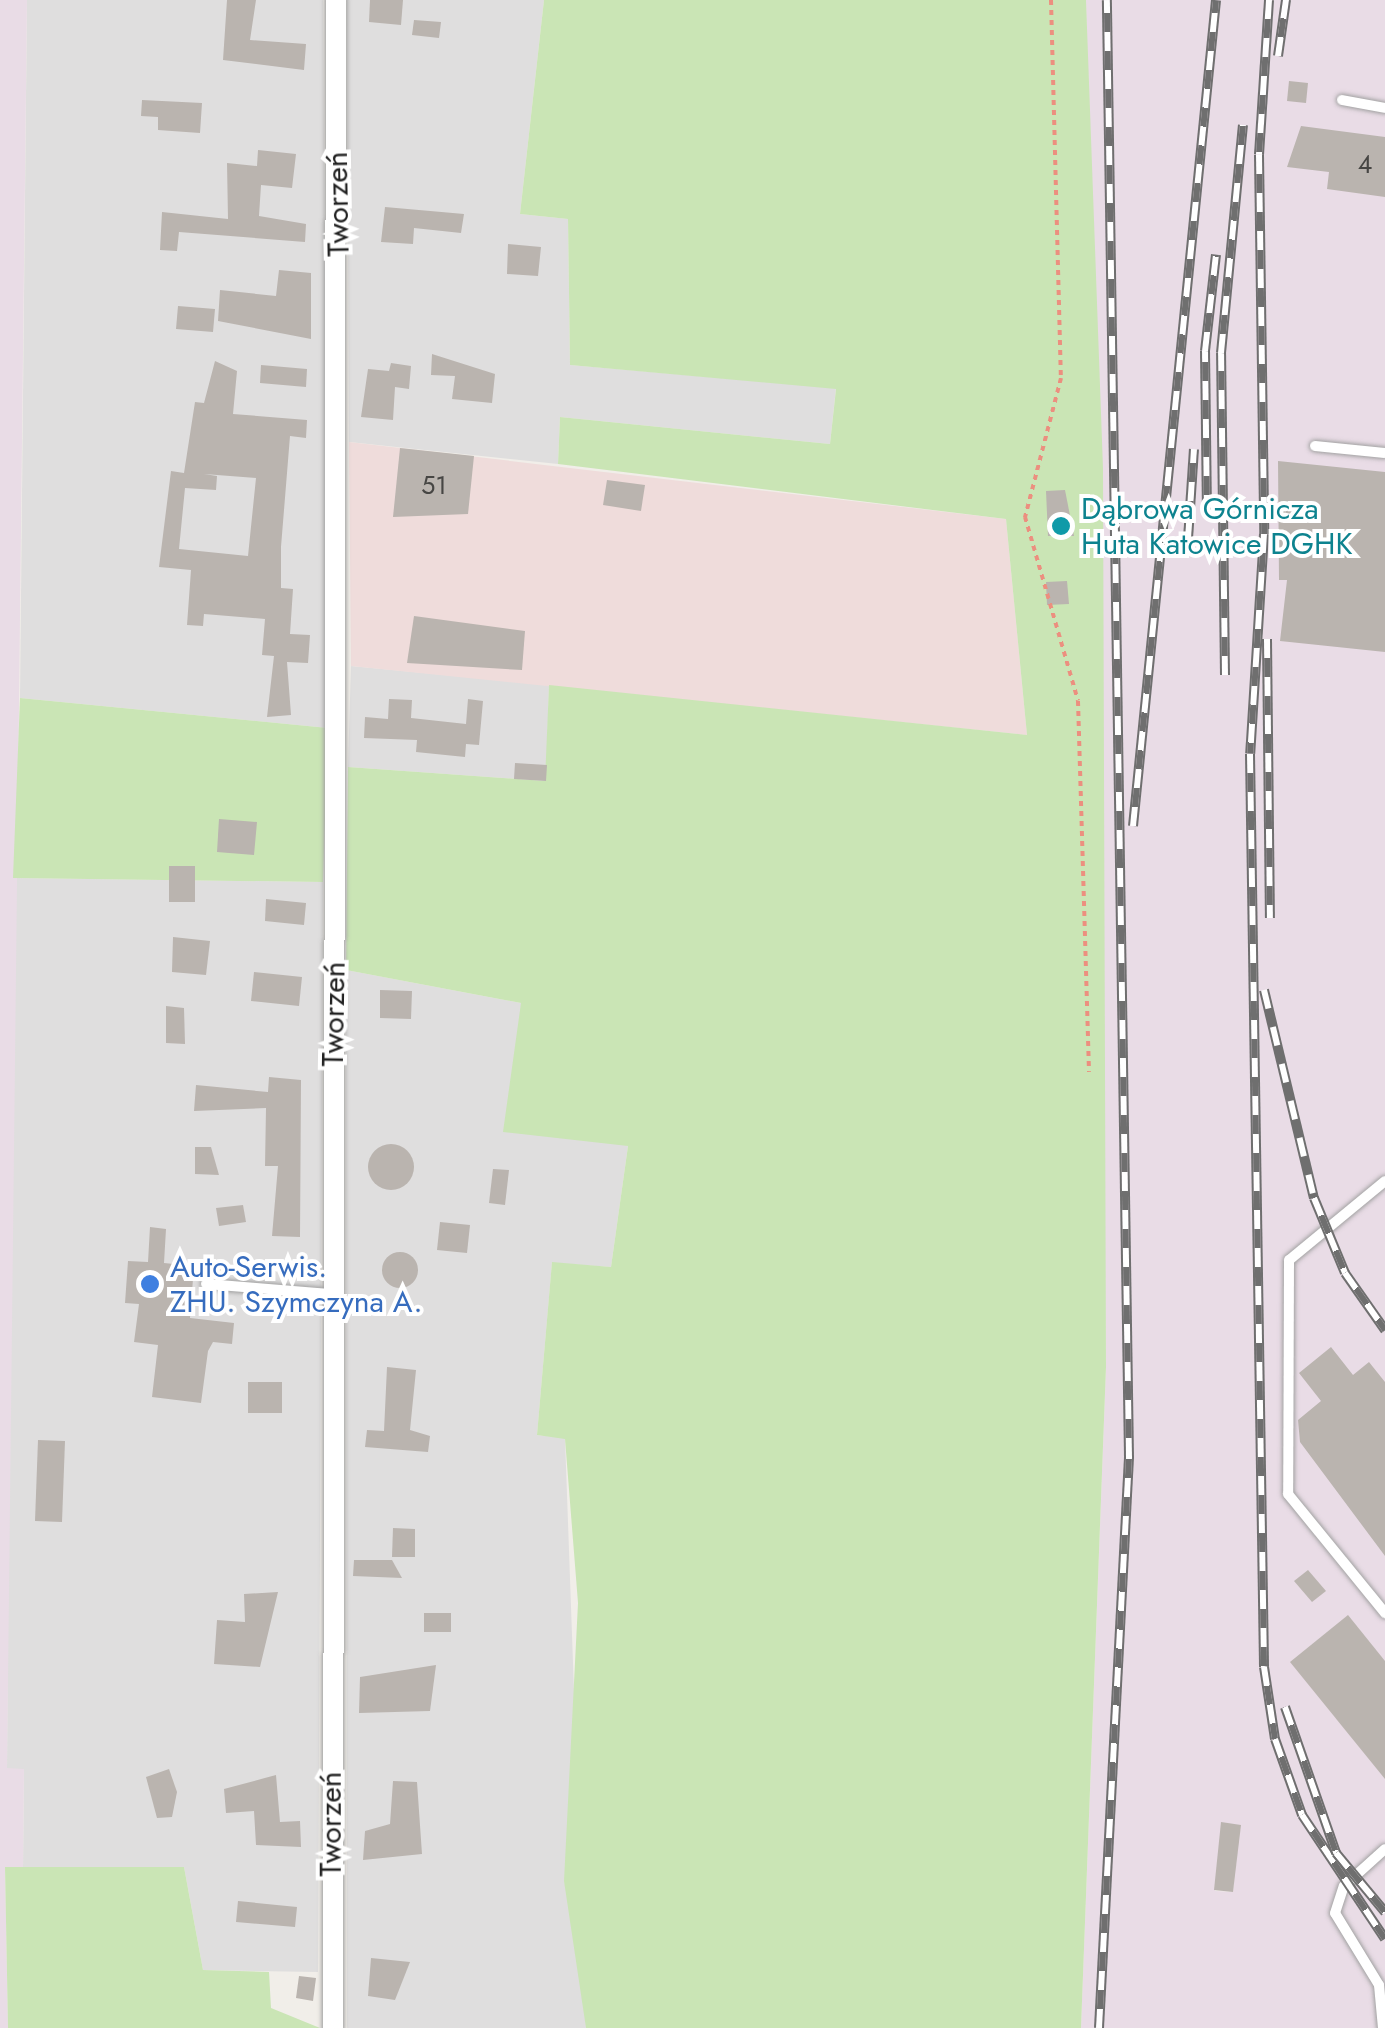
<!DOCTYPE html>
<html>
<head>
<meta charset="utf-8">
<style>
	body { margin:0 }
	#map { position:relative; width:1385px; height:2028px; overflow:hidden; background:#f1eee9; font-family:Jost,sans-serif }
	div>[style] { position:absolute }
	.residential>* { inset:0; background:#dfdede }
	.commercial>* { inset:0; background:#efdcdb }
	.industrial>* { inset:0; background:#e9dce6 }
	.grass>* { inset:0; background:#cae5b5 }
	.building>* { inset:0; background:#bab4af }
	.round { border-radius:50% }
	.path>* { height:4px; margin-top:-2px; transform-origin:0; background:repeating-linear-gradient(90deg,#ec8f7f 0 5px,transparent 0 10px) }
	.roads { filter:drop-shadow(0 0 2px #a2a2a2) drop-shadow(0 0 2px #a2a2a2) }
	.lane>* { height:10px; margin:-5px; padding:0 5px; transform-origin:5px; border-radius:5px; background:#fff }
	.street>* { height:20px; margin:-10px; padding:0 10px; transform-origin:10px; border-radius:10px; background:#fff }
	.rail>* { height:10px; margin-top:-5px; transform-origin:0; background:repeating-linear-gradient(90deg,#fff 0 19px,#6f6f6f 0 38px); box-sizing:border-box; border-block:2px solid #6f6f6f }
	.dots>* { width:28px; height:28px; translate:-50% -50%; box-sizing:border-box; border:5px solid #fff; border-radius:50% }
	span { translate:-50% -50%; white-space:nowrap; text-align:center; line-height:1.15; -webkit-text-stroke:8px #fff; paint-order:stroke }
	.number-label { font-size:25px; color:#474644 }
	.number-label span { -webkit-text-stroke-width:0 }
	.street-label { font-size:30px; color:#212121 }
	.culture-label { font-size:30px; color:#0d838f }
	.left { translate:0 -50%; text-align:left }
	.shop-label { font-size:30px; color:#366cbe }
</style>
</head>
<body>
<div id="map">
	<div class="residential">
		<div style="clip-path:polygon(27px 0,323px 0,328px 728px,20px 698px)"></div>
		<div style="clip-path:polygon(347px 0,544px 0,520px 214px,568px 219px,570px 365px,836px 388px,830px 444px,560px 417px,558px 464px,349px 442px)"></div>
		<div style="clip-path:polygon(351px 666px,549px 685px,546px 781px,348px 767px)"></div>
		<div style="clip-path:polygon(13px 878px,323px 882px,318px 1972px,203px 1970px,184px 1867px,23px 1867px,24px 1770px,7px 1769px)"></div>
		<div style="clip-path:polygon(346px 970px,521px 1003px,628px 1146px,611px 1267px,552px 1263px,537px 1435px,565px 1438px,586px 2028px,347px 2028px)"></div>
	</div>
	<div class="commercial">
		<div style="clip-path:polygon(349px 442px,1006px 519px,1027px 735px,351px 666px)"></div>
	</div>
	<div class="industrial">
		<div style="clip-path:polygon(0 0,27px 0,7px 1768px,24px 1769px,23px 1867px,5px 1867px,8px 2028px,0 2028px)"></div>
		<div style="clip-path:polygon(evenodd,1086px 0,1385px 0,1385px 2028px,1081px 2028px,1106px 1368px,1086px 0,1239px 1830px,1233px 1892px,1215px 1891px,1215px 1890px,1239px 1830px)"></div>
	</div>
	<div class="grass">
		<div style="clip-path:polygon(544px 0,1086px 0,1103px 468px,1106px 1367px,1081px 2028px,586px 2028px,564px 1881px,578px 1603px,565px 1439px,537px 1435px,552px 1262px,611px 1267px,628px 1146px,503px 1132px,521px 1003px,346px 970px,348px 767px,545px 781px,549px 685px,1027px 735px,1006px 519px,558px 464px,560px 417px,830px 444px,836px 389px,570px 365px,568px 219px,520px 214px)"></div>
		<div style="clip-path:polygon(20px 698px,328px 728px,323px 882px,13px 878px)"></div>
		<div style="clip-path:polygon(5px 1867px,184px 1867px,203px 1970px,269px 1972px,271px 2008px,320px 2028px,8px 2028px)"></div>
	</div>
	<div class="building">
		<div style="clip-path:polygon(227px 0,256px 0,250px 40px,306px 44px,304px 70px,223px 60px)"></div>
		<div style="clip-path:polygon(370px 0,403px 0,401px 25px,369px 22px)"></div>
		<div style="clip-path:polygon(414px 20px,441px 22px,439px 38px,412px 35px)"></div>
		<div style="clip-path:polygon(1289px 81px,1308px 83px,1306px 103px,1287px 101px)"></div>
		<div style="clip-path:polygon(142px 100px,202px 103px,200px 133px,158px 130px,158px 117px,141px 116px)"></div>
		<div style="clip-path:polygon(1301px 126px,1385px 137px,1385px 197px,1327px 189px,1329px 172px,1287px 167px)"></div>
		<div style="clip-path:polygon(258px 150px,296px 154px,292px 188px,261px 185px,259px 216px,306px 224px,305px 242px,179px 232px,177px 251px,160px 250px,162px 212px,228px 219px,227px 163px,257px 166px)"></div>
		<div style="clip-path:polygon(385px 207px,464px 214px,461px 233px,414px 228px,413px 244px,381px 242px)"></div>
		<div style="clip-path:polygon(508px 244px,541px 247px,538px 276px,507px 274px)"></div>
		<div style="clip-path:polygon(279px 270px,311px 273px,311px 339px,218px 321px,220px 290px,276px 296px)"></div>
		<div style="clip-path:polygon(178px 306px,215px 309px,213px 332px,176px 329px)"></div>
		<div style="clip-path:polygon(432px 354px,495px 374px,492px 403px,452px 399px,455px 376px,431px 375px)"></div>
		<div style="clip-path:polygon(evenodd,215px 361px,237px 371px,233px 414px,307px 420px,306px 438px,290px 436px,281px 547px,281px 588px,293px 589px,290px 634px,310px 635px,308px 663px,287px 662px,291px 715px,267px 717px,274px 656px,262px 655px,265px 619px,204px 614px,203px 626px,187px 625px,191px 570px,159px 567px,171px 471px,184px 473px,195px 402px,204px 403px,215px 361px,204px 474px,256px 478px,248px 556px,179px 549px,185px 488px,216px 490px,217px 476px,204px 474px)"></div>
		<div style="clip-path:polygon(391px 363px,411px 366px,409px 389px,395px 387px,393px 420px,361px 417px,368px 369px,389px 371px)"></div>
		<div style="clip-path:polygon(261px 365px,307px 369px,306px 387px,260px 383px)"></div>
		<div style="clip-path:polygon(400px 448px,474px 456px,468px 514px,393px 517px)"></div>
		<div style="clip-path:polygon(1278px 461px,1385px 472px,1385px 652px,1280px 641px,1287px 580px,1279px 580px)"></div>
		<div style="clip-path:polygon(607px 480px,645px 485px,641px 511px,603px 505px)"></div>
		<div style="clip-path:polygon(1065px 490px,1074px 536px,1048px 536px,1046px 491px)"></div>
		<div style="clip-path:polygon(1067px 581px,1069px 604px,1047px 605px,1046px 582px)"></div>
		<div style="clip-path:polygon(414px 616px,525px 631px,522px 670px,407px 663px)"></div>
		<div style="clip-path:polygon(389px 699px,412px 700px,411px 718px,466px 724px,468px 699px,483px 701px,479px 745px,466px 744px,465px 757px,416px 752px,417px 740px,364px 738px,365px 717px,388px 719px)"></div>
		<div style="clip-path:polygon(515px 763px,547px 765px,546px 781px,514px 779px)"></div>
		<div style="clip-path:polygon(219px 819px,257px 822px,254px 855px,217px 852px)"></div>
		<div style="clip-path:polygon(169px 866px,195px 866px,195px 902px,169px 902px)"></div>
		<div style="clip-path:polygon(266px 899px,306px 903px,304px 925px,265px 921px)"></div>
		<div style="clip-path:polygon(173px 937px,210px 941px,206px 975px,172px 972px)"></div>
		<div style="clip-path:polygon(254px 972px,302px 977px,299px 1006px,251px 1001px)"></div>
		<div style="clip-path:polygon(380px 990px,412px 991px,411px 1019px,380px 1018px)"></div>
		<div style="clip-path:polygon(166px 1006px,184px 1008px,185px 1044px,166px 1043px)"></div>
		<div style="clip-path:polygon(269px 1077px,301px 1080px,300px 1237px,272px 1236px,278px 1166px,265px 1166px,266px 1108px,194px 1111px,196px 1085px,268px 1092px)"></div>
		<div class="round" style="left:368px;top:1144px;width:46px;height:46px"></div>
		<div style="clip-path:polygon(195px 1147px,211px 1147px,219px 1175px,195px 1174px)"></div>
		<div style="clip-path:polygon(493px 1169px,509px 1170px,505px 1205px,489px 1203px)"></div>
		<div style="clip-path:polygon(243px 1205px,246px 1222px,219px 1226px,216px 1208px)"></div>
		<div style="clip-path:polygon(440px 1222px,470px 1225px,467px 1253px,437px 1250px)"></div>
		<div style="clip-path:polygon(150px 1227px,166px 1229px,164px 1263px,194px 1266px,190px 1318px,234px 1323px,232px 1344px,213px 1342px,208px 1351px,201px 1403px,152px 1397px,158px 1345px,134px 1342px,139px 1304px,125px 1303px,128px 1261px,148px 1262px)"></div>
		<div class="round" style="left:382px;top:1252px;width:36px;height:36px"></div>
		<div style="clip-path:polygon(1331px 1347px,1353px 1375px,1369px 1362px,1385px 1382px,1385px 1556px,1300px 1442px,1298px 1420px,1321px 1401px,1299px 1373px)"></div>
		<div style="clip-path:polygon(387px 1367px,416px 1370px,410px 1430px,430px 1436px,428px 1452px,365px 1447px,367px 1430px,384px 1431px)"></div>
		<div style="clip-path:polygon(248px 1382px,282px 1382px,282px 1413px,248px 1413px)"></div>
		<div style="clip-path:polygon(38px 1440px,65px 1441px,62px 1522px,35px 1521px)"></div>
		<div style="clip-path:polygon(393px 1528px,415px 1529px,415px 1557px,392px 1557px)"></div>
		<div style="clip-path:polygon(354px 1560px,392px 1560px,402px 1578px,353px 1576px)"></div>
		<div style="clip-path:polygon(1308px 1570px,1326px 1591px,1312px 1602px,1294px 1581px)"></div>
		<div style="clip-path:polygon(278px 1592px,260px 1667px,214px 1664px,217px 1620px,245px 1622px,244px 1594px)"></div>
		<div style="clip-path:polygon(424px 1613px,451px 1613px,451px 1632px,424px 1632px)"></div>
		<div style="clip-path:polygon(1348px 1615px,1385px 1661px,1385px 1779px,1290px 1662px)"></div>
		<div style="clip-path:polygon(436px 1665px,430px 1711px,359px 1713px,360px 1677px)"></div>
		<div style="clip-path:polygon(169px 1769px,177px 1792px,172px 1817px,157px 1818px,146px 1777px)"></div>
		<div style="clip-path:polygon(276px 1775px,280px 1822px,300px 1821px,301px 1847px,256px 1845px,254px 1811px,226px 1813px,224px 1789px)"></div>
		<div style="clip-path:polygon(393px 1781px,417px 1782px,422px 1854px,363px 1860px,365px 1831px,390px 1824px)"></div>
		<div style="clip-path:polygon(1221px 1822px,1241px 1825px,1233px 1892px,1214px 1890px)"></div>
		<div style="clip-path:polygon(238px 1901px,297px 1907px,295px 1927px,236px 1922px)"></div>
		<div style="clip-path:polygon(371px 1958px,410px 1962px,395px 2000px,368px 1996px)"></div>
		<div style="clip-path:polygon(299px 1976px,316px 1978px,313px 2001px,296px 1998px)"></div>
	</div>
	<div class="path">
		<div style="left:1051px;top:0;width:378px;rotate:88.5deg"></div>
		<div style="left:1061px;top:378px;width:144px;rotate:104.5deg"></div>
		<div style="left:1025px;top:517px;width:191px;rotate:73.9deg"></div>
		<div style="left:1078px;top:701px;width:371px;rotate:88.3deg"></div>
	</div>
	<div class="roads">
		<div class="lane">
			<div style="left:1342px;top:100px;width:44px;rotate:10.5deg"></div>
			<div style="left:1315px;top:446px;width:70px;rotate:5.7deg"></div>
			<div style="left:1385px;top:1181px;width:124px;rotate:140.5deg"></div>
			<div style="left:1289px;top:1260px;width:234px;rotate:90.2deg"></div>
			<div style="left:1288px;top:1494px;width:154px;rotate:50.8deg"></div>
			<div style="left:206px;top:1284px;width:125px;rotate:4.6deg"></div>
			<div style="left:1383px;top:2028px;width:43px;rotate:-95.3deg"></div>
			<div style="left:1379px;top:1985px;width:84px;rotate:-121.4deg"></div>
			<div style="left:1335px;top:1913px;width:28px;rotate:-72deg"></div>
			<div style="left:1344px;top:1886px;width:55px;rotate:-42.1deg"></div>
		</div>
		<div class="street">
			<div style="left:333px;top:2028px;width:2028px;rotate:-89.92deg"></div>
		</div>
	</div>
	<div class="rail">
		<div style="left:1269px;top:0;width:155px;rotate:93.7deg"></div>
		<div style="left:1259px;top:155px;width:379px;rotate:89.2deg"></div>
		<div style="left:1264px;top:534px;width:220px;rotate:93.6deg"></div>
		<div style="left:1250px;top:754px;width:913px;rotate:89.12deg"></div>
		<div style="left:1264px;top:1667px;width:73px;rotate:81.3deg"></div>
		<div style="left:1275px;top:1739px;width:81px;rotate:70.4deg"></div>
		<div style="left:1302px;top:1815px;width:149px;rotate:56.2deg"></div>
		<div style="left:1278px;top:56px;width:57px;rotate:-81.9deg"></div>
		<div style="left:1207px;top:514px;width:163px;rotate:-90.7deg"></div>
		<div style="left:1205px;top:351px;width:97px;rotate:-83.5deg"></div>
		<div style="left:1188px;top:539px;width:90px;rotate:-86.2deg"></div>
		<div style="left:1267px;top:639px;width:279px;rotate:89.4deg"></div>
		<div style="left:1225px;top:675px;width:322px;rotate:-90.7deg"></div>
		<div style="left:1221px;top:353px;width:229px;rotate:-84.5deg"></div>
		<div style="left:1133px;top:826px;width:830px;rotate:-84.26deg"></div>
		<div style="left:1264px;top:990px;width:214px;rotate:76.5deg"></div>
		<div style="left:1314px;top:1198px;width:81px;rotate:67.5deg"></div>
		<div style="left:1345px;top:1273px;width:70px;rotate:54.9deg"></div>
		<div style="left:1285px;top:1707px;width:155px;rotate:70.7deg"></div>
		<div style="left:1336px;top:1853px;width:77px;rotate:50.3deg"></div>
		<div style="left:1099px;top:2028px;width:572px;rotate:-86.99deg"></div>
		<div style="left:1129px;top:1457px;width:1457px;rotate:-90.87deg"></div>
	</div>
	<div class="dots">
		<div style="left:1061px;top:526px;background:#0f9aa8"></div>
		<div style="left:150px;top:1284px;background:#3f7fe0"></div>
	</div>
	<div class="number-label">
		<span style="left:1365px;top:164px">4</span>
		<span style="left:434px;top:485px">51</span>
	</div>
	<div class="street-label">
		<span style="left:338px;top:204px;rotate:-91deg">Tworzeń</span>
		<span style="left:334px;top:1014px;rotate:-89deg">Tworzeń</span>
		<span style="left:331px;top:1824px;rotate:-90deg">Tworzeń</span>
	</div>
	<div class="culture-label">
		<span class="left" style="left:1081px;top:526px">Dąbrowa Górnicza<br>Huta Katowice DGHK</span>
	</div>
	<div class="shop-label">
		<span class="left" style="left:170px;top:1284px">Auto-Serwis.<br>ZHU. Szymczyna A.</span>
	</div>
</div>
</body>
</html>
